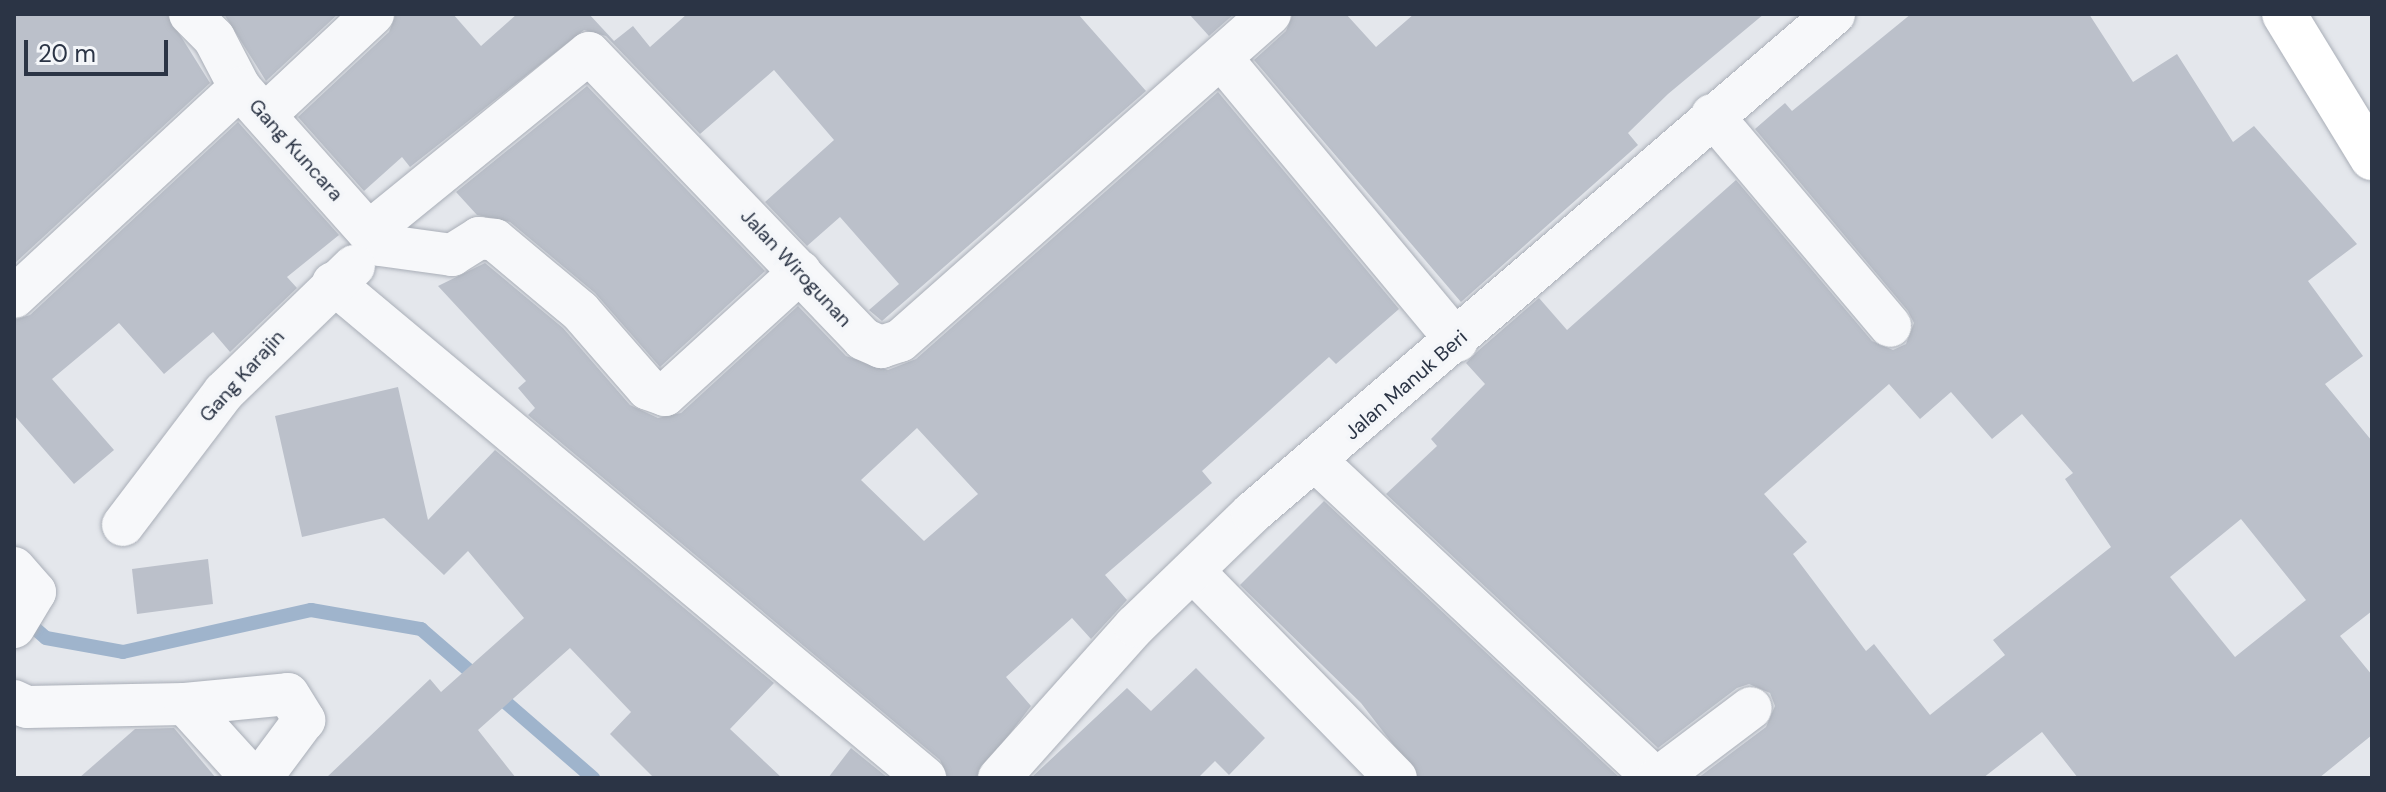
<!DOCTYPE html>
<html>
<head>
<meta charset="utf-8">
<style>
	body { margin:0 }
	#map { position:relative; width:2386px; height:792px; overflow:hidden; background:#e4e7ec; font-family:"DM Sans",sans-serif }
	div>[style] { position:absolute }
	.stream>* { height:14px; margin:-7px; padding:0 7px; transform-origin:7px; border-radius:7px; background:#9fb4cc }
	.building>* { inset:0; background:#bbc0ca }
	.roads { filter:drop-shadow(0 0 2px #a9aeb7) drop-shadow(0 0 2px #a9aeb7) }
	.minor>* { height:42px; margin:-21px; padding:0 21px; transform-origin:21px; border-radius:21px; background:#f7f8fa }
	.secondary>* { height:44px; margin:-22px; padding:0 22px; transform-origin:22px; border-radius:22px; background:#fff }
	span { translate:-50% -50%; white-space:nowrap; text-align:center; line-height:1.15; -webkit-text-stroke:7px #f4f6f9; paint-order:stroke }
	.street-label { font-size:20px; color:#2b3445 }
	.frame { position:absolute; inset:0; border:16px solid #2b3445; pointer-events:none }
	.scale { position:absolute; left:24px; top:40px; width:144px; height:36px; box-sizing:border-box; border:4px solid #2b3445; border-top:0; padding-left:10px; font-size:24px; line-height:28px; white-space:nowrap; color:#2b3445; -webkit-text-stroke:6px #f4f6f9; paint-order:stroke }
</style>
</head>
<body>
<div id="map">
	<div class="stream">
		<div style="left:23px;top:618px;width:30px;rotate:41deg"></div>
		<div style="left:46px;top:638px;width:78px;rotate:10.3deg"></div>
		<div style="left:123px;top:652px;width:193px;rotate:-12.6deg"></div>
		<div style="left:311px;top:610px;width:112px;rotate:9.8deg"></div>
		<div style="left:421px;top:629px;width:228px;rotate:40.9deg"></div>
	</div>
	<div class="building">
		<div style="clip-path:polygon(14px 14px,167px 14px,210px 83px,14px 264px)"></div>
		<div style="clip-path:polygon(224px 14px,338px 14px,266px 81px)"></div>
		<div style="clip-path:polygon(396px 14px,453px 14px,481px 46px,517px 14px,589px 14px,614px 41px,633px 26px,650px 47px,687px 14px,1078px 14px,1146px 91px,882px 321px,869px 310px,899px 284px,840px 217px,807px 246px,765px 202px,834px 140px,774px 70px,700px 134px,606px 36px,584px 30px,410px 167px,402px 157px,364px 191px,298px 117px,389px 32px)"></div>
		<div style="clip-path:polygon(1189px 14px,1234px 14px,1209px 36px)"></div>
		<div style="clip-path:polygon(1293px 14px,1346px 14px,1376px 47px,1414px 14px,1764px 14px,1668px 94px,1628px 133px,1638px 145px,1461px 302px,1254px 60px,1286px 31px)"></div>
		<div style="clip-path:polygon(evenodd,1911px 14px,2089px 14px,2133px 82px,2177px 54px,2233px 142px,2254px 126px,2357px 244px,2308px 281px,2363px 356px,2325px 384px,2372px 441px,2372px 611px,2340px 636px,2372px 675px,2372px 735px,2319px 778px,2078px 778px,2042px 732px,1983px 778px,1698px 778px,1766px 727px,1775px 706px,1770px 693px,1749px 684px,1737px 688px,1658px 748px,1386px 494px,1437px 446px,1431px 439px,1485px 384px,1466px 363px,1479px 350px,1539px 298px,1567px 330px,1736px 180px,1872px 341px,1893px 350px,1906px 344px,1914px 323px,1908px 311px,1755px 129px,1785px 103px,1792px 111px,1911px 14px,1889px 384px,1920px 419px,1951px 392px,1992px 439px,2022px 414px,2073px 473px,2065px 479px,2111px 547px,1993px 640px,2005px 655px,1930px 715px,1874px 644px,1866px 651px,1793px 554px,1807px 542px,1764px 494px,1889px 384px,1911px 14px,2241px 519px,2306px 600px,2235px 657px,2170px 577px,2241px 519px)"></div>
		<div style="clip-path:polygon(587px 86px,765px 271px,660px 367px,595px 293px,510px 222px,477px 215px,456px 192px)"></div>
		<div style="clip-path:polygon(evenodd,1218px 92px,1399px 309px,1336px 364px,1329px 357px,1202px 471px,1212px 483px,1105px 575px,1127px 600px,1091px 639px,1072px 618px,1006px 677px,1031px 706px,976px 778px,948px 778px,940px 760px,528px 415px,535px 408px,518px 388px,526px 381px,438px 286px,485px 263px,563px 328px,630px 405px,658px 418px,681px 413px,798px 306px,846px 356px,888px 370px,916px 359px,1218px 92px,917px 428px,978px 494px,924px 541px,861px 480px,917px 428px)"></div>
		<div style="clip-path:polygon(238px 122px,339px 235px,287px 277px,297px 288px,230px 352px,213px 332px,164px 374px,119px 323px,52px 379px,114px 450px,74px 484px,14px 415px,14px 320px,30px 315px)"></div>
		<div style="clip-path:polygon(398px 387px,428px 520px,495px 450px,774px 683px,730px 729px,782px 778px,654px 778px,610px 734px,631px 712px,570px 648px,478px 730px,516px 778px,326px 778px,430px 679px,441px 692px,524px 618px,468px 551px,444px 575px,384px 518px,302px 537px,275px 416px)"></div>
		<div style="clip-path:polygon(1324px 501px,1620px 778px,1419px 778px,1361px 703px,1240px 585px)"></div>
		<div style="clip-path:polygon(208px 559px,213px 604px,137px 614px,132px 569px)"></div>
		<div style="clip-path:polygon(1196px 668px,1265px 738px,1229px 775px,1215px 761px,1198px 778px,1031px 778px,1127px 688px,1151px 711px)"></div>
		<div style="clip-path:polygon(174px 728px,216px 778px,79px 778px,135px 729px)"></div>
		<div style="clip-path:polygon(851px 748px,888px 778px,828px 778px)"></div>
	</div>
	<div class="roads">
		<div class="minor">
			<div style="left:190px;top:14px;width:34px;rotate:45deg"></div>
			<div style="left:214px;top:38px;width:56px;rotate:62.5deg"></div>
			<div style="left:240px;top:88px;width:210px;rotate:48.3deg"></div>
			<div style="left:1222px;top:59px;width:367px;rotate:50.2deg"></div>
			<div style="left:265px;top:115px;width:148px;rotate:-43.1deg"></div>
			<div style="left:1712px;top:115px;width:276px;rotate:49.8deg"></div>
			<div style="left:370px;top:231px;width:282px;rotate:-39.1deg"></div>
			<div style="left:589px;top:53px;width:396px;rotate:46.2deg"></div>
			<div style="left:863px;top:339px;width:20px;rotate:24deg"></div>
			<div style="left:881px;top:347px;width:20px;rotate:-18deg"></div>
			<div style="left:900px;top:341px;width:494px;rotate:-41.5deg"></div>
			<div style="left:380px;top:245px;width:73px;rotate:7.9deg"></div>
			<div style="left:452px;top:255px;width:32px;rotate:-32deg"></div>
			<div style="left:479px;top:238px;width:16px;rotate:7deg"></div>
			<div style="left:495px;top:240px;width:111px;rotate:39.9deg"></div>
			<div style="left:580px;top:311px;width:103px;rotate:48.9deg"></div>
			<div style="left:648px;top:389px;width:18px;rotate:19deg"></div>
			<div style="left:665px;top:395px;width:183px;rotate:-42.3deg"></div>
			<div style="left:333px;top:283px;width:772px;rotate:39.9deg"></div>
			<div style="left:14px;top:297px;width:308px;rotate:-42.8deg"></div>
			<div style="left:1317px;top:462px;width:463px;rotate:43.1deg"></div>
			<div style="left:123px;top:525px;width:167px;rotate:-52.8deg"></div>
			<div style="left:224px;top:392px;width:181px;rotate:-44.1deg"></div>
			<div style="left:14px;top:568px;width:32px;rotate:49deg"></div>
			<div style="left:35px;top:592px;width:41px;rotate:121deg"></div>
			<div style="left:1193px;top:571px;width:290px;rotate:45.6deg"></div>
			<div style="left:14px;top:701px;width:14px;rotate:25deg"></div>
			<div style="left:27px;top:707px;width:158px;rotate:-1.1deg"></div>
			<div style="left:185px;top:704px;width:103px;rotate:-5.5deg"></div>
			<div style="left:288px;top:694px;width:31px;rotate:58deg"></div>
			<div style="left:304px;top:720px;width:72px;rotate:126.6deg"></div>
			<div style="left:185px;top:704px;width:100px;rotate:47.8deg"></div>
			<div style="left:999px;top:778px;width:204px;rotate:-48.2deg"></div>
			<div style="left:1135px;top:626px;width:163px;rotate:-44deg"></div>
			<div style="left:1252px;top:513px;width:767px;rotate:-40.61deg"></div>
			<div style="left:1658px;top:778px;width:116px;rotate:-37deg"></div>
		</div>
		<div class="secondary">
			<div style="left:2284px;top:14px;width:169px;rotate:58.6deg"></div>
		</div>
	</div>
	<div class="street-label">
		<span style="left:296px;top:150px;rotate:48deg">Gang Kuncara</span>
		<span style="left:796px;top:268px;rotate:47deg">Jalan Wirogunan</span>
		<span style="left:242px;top:376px;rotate:-48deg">Gang Karajin</span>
		<span style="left:1406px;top:385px;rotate:-41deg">Jalan Manuk Beri</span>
	</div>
	<div class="frame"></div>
	<div class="scale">20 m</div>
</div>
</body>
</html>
